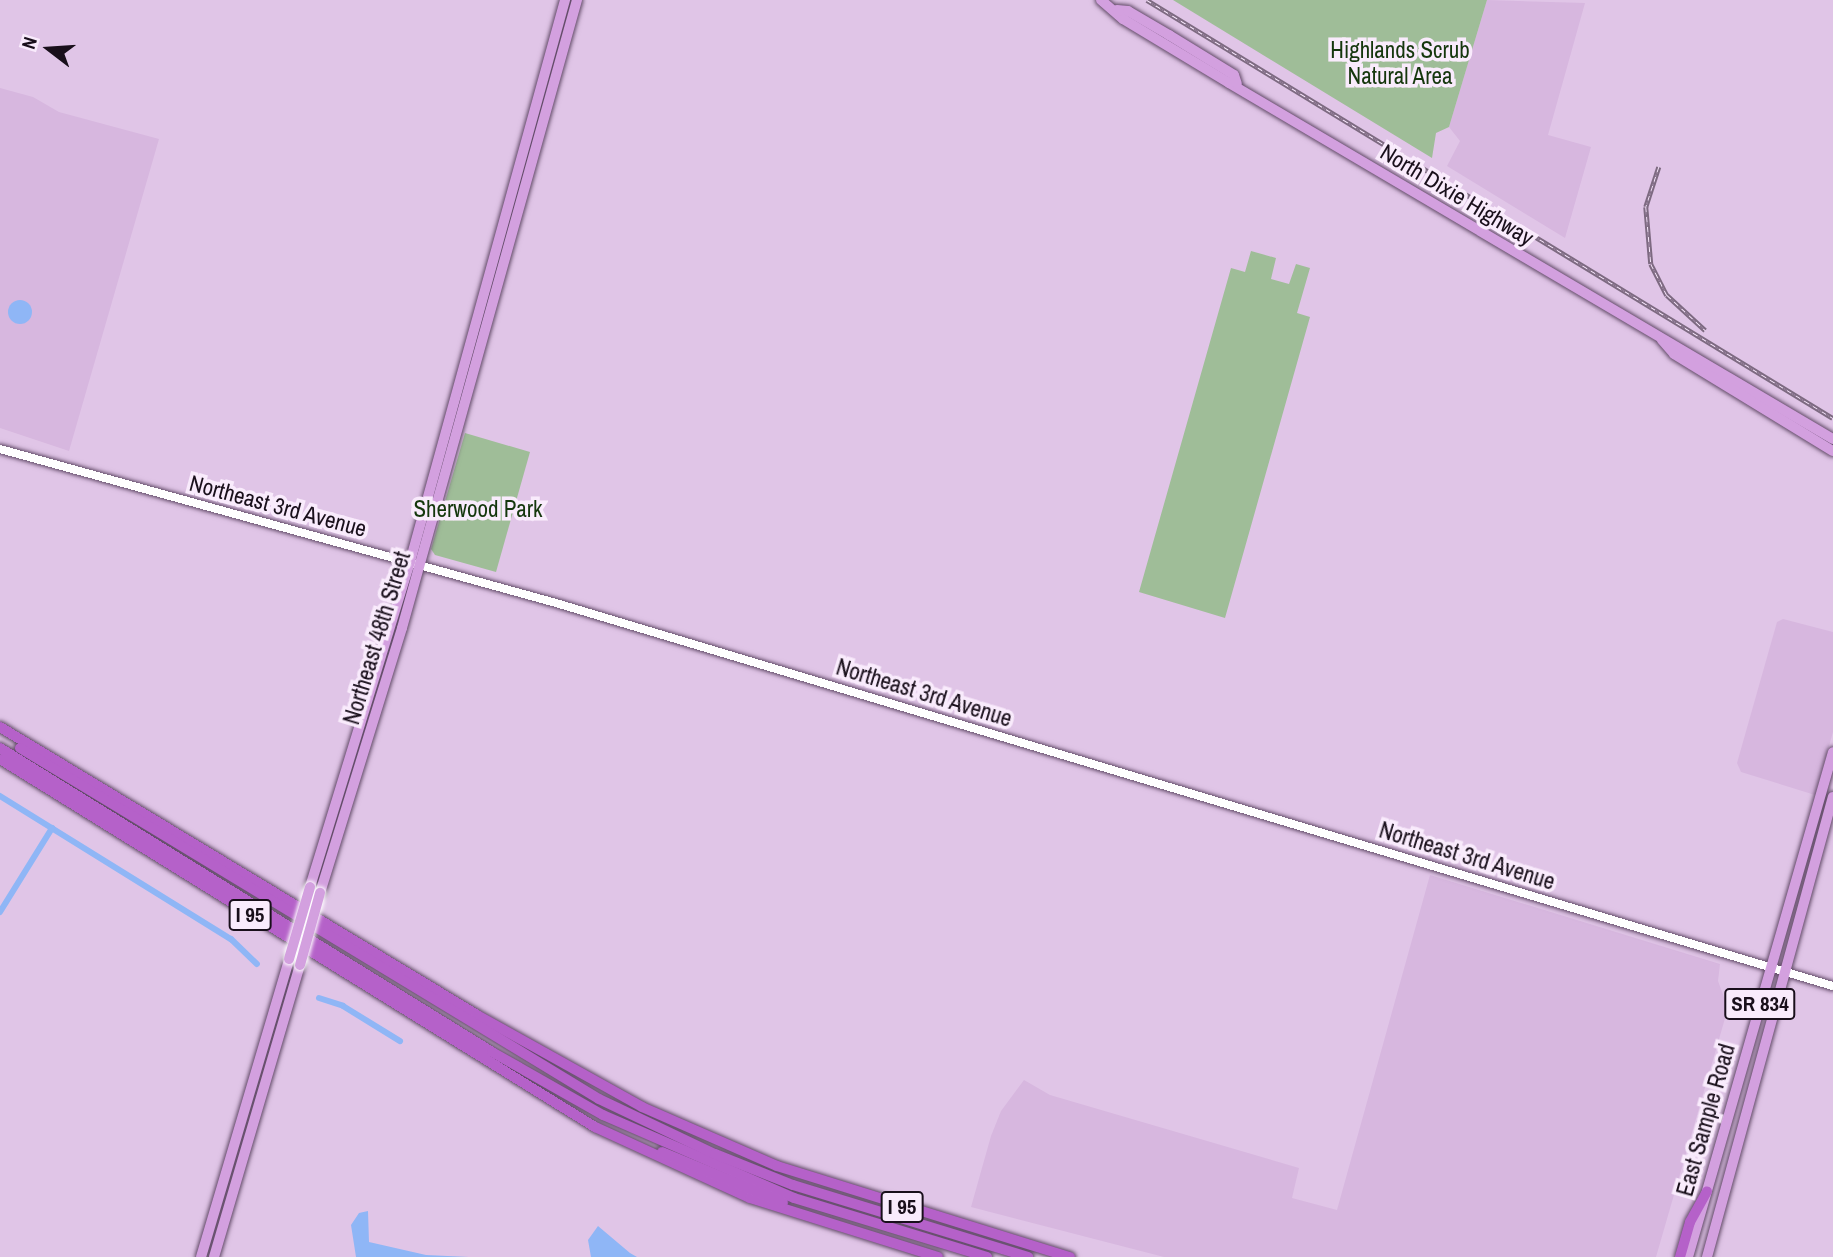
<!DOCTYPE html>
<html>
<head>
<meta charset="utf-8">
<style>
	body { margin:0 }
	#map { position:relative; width:1833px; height:1257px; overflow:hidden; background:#e0c5e7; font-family:"Archivo Narrow",sans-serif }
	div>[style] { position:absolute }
	.built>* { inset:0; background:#d7b7df }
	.green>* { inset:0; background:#9fbd98 }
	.water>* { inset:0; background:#8fb6f6 }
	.round { border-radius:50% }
	.canal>* { height:6px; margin:-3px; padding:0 3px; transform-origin:3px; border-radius:3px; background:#8fb6f6 }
	.roads { filter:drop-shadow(0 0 2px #624b68) drop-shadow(0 0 2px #624b68) }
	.minor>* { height:8px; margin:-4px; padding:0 4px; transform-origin:4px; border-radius:4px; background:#fff }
	.major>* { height:10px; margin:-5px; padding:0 5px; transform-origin:5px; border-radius:5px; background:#d3a0df }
	.highway>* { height:10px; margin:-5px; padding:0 5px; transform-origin:5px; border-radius:5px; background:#b561c9 }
	.rail>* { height:4.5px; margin-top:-2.25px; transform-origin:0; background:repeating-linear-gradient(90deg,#f9ebfc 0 5px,#7d6a81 0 10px); box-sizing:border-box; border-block:2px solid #7d6a81 }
	.bridges { filter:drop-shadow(0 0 2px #fff) drop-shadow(0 0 2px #fff) }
	.major-bridge>* { height:10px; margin:-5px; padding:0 5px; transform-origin:5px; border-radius:5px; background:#d3a0df }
	span { translate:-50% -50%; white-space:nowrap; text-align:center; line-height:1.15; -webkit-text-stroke:7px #f9ebfc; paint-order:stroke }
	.shield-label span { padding:2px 5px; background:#f9ebfc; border:2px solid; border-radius:5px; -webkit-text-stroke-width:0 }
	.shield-label { font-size:21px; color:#190f1b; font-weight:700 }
	.park-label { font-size:23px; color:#15370d }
	.street-label { font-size:23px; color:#190f1b }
	.north { position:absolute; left:14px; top:14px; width:70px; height:70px; -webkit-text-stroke:5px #f9ebfc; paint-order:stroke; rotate:287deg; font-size:19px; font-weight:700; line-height:28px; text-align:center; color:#190f1b }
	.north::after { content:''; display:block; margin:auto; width:24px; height:32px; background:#190f1b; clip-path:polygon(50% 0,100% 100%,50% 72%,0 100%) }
</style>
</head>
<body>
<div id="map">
	<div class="built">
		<div style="clip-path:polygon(1487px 0,1585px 3px,1548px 135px,1591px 147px,1565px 238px,1447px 166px,1460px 141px,1449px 127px)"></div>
		<div style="clip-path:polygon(0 88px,33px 97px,59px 112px,159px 139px,69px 451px,0 428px)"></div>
		<div style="clip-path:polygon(1783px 619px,1833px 632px,1833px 732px,1815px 795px,1741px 772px,1737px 763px,1777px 622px)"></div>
		<div style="clip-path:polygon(1430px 875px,1720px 964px,1718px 981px,1728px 1008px,1656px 1257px,1164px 1257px,971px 1207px,991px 1136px,1001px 1111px,1024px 1080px,1050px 1095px,1299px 1168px,1292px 1198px,1337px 1210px)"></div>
	</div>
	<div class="green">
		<div style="clip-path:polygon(1173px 0,1487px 0,1449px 127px,1436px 133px,1432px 158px)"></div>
		<div style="clip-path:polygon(1251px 251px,1276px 258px,1271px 279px,1289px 284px,1296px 264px,1310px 268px,1297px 313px,1310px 317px,1225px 618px,1139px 592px,1231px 268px,1245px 272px)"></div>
		<div style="clip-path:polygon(465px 433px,530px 452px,496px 572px,435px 555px,431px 549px)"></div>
	</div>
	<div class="water">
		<div class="round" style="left:8px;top:300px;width:24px;height:24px"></div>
		<div style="clip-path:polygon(368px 1211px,369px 1242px,426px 1255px,469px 1257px,356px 1257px,351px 1225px,359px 1213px)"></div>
		<div style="clip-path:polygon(598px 1226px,630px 1253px,637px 1257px,591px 1257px,588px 1240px)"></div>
	</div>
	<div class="canal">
		<div style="left:0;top:796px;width:272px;rotate:31.8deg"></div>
		<div style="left:231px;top:939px;width:36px;rotate:44deg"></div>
		<div style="left:0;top:912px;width:99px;rotate:-58.2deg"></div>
		<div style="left:319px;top:998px;width:25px;rotate:18deg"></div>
		<div style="left:343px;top:1006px;width:67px;rotate:31.6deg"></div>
	</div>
	<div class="roads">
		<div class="minor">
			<div style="left:0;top:449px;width:577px;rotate:15.48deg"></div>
			<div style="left:556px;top:603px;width:1333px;rotate:16.7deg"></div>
		</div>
		<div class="major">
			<div style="left:1101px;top:0;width:29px;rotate:41deg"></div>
			<div style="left:1123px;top:19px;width:124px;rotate:31.1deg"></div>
			<div style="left:1229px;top:83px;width:701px;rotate:30.52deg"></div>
			<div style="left:1117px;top:10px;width:11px;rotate:5deg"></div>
			<div style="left:1128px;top:11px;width:48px;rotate:30.3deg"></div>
			<div style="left:1169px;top:35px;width:76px;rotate:31.6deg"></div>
			<div style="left:1234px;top:75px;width:9px;rotate:72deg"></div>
			<div style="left:1662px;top:340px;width:18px;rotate:49deg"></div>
			<div style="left:1674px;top:354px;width:186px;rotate:31.4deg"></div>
			<div style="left:310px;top:887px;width:340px;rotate:-72.9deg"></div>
			<div style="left:410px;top:562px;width:583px;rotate:-74.58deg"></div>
			<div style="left:320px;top:893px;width:277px;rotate:-72.8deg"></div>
			<div style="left:402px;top:628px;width:652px;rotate:-74.43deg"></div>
			<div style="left:201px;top:1257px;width:311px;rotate:-73.5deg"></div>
			<div style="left:214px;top:1257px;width:304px;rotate:-73.6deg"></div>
			<div style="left:1688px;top:1257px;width:525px;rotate:-73.98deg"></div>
			<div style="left:1707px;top:1257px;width:477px;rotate:-74.7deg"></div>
		</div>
		<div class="highway">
			<div style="left:0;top:727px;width:557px;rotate:31.12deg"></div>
			<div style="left:477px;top:1015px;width:189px;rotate:29.1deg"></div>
			<div style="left:642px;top:1107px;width:147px;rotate:23.6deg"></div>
			<div style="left:777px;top:1166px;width:307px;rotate:17.3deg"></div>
			<div style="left:0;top:748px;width:578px;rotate:31.71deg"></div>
			<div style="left:492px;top:1052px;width:128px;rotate:29.6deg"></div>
			<div style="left:603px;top:1115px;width:208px;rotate:23.5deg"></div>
			<div style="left:794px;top:1198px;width:202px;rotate:17deg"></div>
			<div style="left:20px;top:748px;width:677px;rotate:31.22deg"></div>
			<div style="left:599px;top:1099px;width:128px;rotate:25.4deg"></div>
			<div style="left:715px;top:1154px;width:84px;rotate:21.7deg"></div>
			<div style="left:793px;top:1185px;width:246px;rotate:17deg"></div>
			<div style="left:0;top:759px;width:700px;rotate:31.74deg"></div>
			<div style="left:595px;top:1127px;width:170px;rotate:24.6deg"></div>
			<div style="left:750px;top:1198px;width:197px;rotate:17.4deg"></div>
			<div style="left:662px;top:1152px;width:131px;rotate:22.5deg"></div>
			<div style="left:1680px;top:1257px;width:36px;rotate:-74deg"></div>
			<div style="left:1690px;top:1222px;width:35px;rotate:-61deg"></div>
		</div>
	</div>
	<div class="rail">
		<div style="left:1147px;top:0;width:803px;rotate:31.36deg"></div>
		<div style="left:1659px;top:167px;width:42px;rotate:108deg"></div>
		<div style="left:1646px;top:207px;width:57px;rotate:85deg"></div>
		<div style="left:1651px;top:264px;width:35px;rotate:63deg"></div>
		<div style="left:1667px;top:295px;width:52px;rotate:42.6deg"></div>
	</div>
	<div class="bridges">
		<div class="major-bridge">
			<div style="left:289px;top:959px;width:75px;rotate:-73.7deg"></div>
			<div style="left:300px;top:965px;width:75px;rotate:-74.5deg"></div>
		</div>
	</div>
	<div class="shield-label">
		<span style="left:250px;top:915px">I 95</span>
		<span style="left:1760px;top:1004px">SR 834</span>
		<span style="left:902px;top:1207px">I 95</span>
	</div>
	<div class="park-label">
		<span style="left:1400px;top:63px">Highlands Scrub<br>Natural Area</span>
		<span style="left:478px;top:509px">Sherwood Park</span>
	</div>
	<div class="street-label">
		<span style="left:1457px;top:195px;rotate:31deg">North Dixie Highway</span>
		<span style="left:278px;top:506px;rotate:15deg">Northeast 3rd Avenue</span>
		<span style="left:377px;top:638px;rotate:-73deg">Northeast 48th Street</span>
		<span style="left:924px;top:693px;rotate:17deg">Northeast 3rd Avenue</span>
		<span style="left:1467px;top:856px;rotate:17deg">Northeast 3rd Avenue</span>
		<span style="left:1706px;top:1120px;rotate:-74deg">East Sample Road</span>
	</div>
	<div class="north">N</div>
</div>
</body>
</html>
